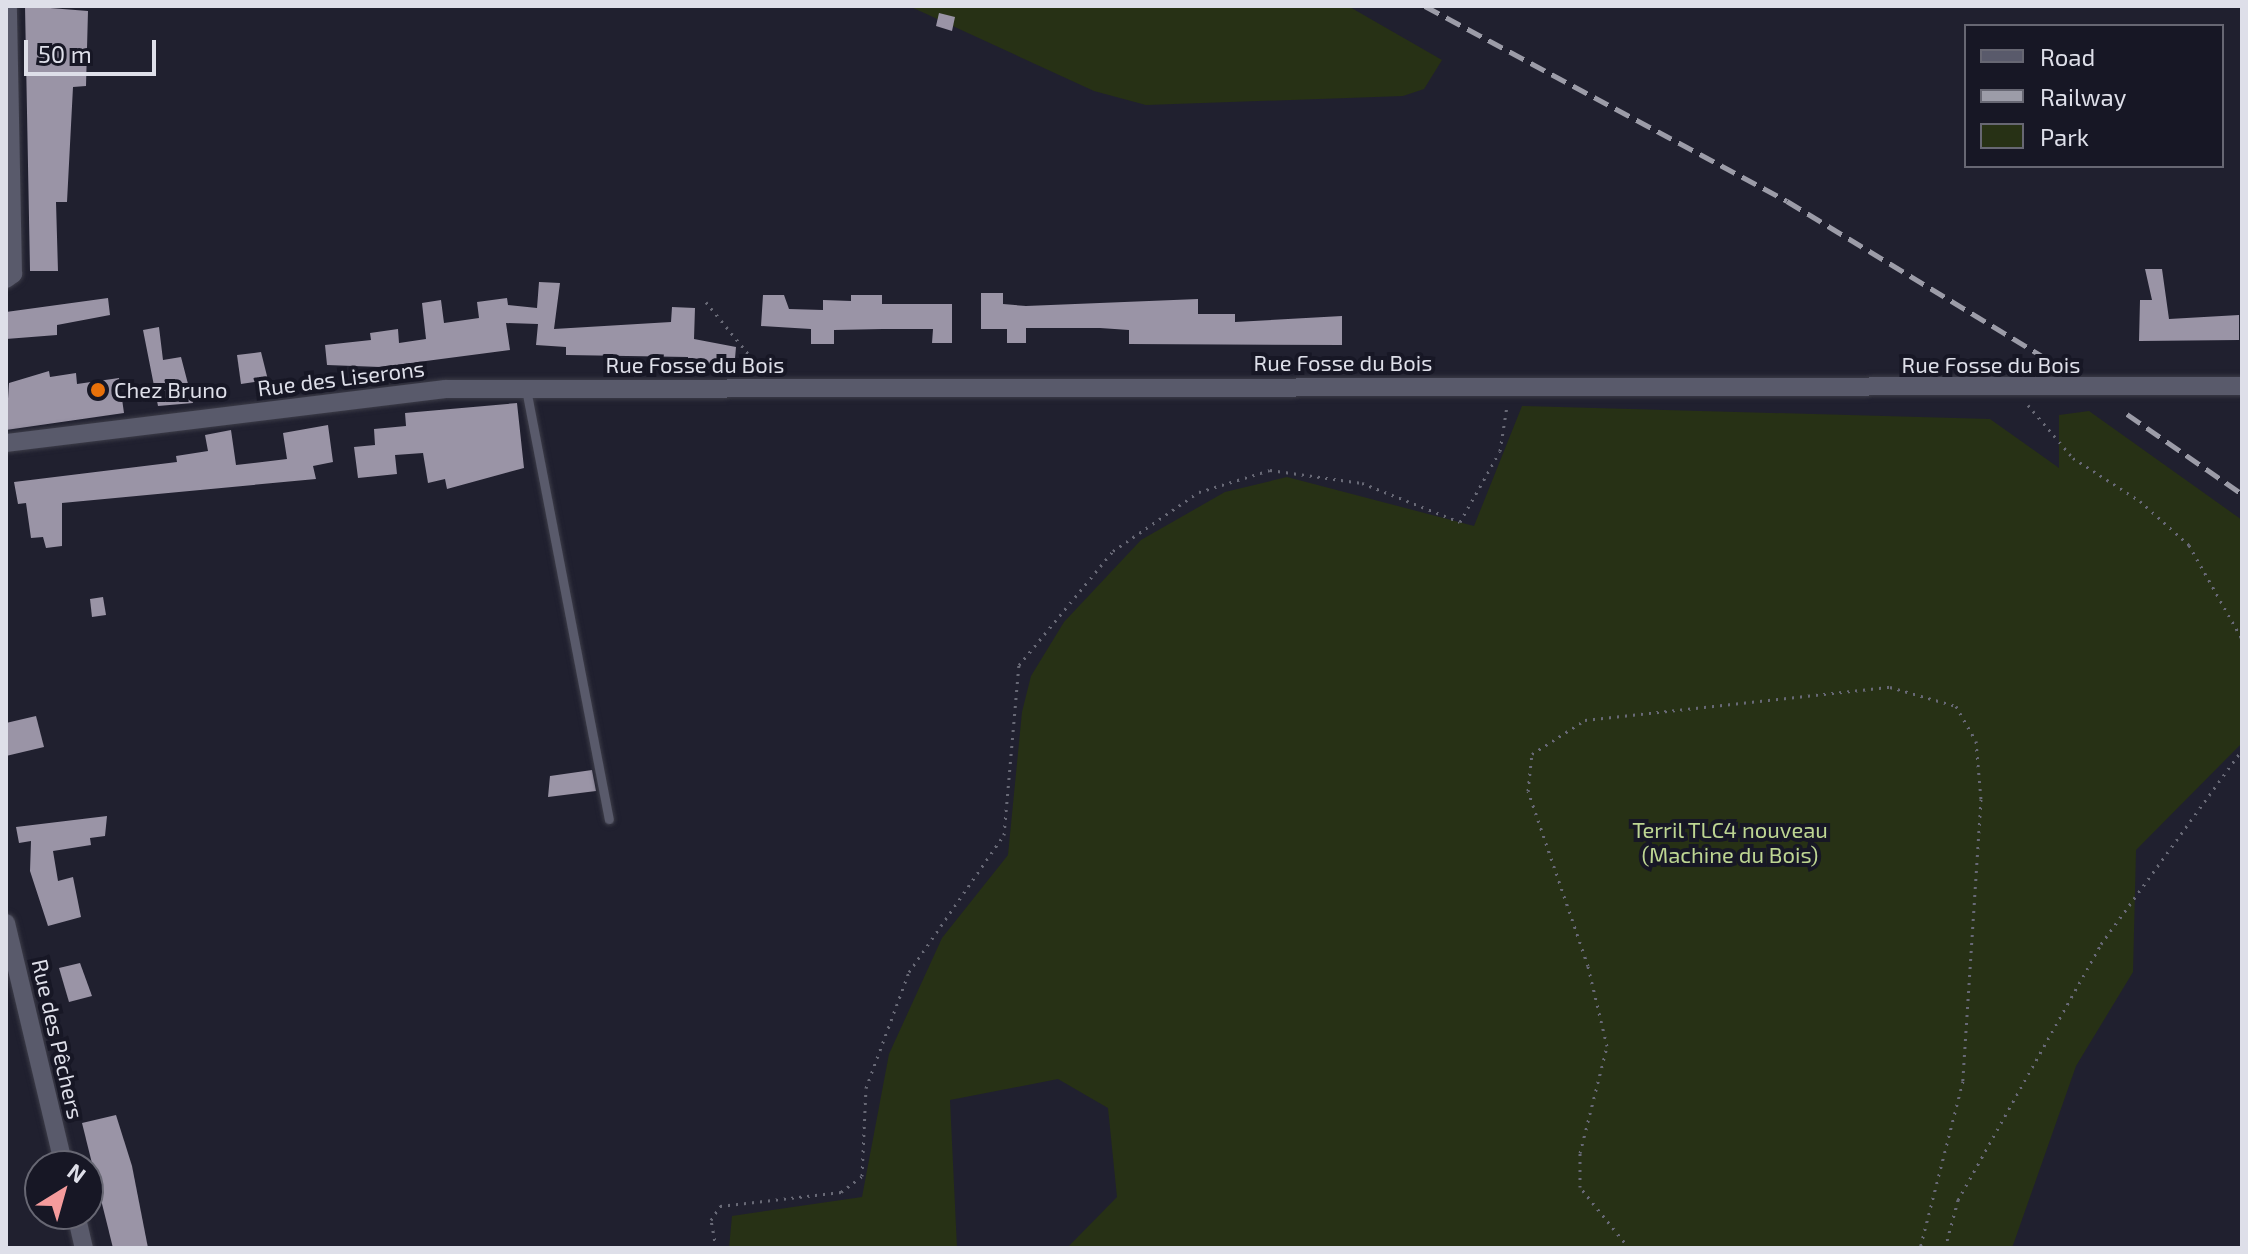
<!DOCTYPE html>
<html>
<head>
<meta charset="utf-8">
<style>
	body { margin:0 }
	#map { position:relative; width:2248px; height:1254px; overflow:hidden; background:#20202f; font-family:"Exo 2",sans-serif }
	div>[style] { position:absolute }
	.green>* { inset:0; background:#273115 }
	.building>* { inset:0; background:#9a94a6 }
	.path>* { height:3px; margin-top:-1.5px; transform-origin:0; background:repeating-linear-gradient(90deg,#686976 0 2px,transparent 0 8px) }
	.roads { filter:drop-shadow(0 0 2px #3d3d49) drop-shadow(0 0 2px #3d3d49) }
	.service>* { height:9px; margin:-4.5px; padding:0 4.5px; transform-origin:4.5px; border-radius:4.5px; background:#595a6b }
	.minor>* { height:18px; margin:-9px; padding:0 9px; transform-origin:9px; border-radius:9px; background:#595a6b }
	.rail>* { height:5px; margin-top:-2.5px; transform-origin:0; background:repeating-linear-gradient(90deg,#9c9ca8 0 16px,transparent 0 24px) }
	.dots>* { width:22px; height:22px; translate:-50% -50%; box-sizing:border-box; border:4px solid #171725; border-radius:50% }
	span { translate:-50% -50%; white-space:nowrap; text-align:center; line-height:1.15; -webkit-text-stroke:8px #171725; paint-order:stroke }
	.street-label { font-size:22px; color:#dedfe9 }
	.poi-label { font-size:22px; color:#dedfe9 }
	.left { translate:0 -50%; text-align:left }
	.park-label { font-size:22px; color:#bdd592 }
	.frame { position:absolute; inset:0; border:8px solid #dedfe9; pointer-events:none }
	.legend { position:absolute; left:1964px; top:24px; width:260px; height:144px; box-sizing:border-box; background:#171725; border:2px solid #676773; margin:0; padding:10px 14px; list-style:none; font-size:24px; color:#dedfe9 }
	.legend li { display:flex; align-items:center; gap:16px; height:40px }
	.legend b { width:40px; border:2px solid #676773 }
	.north { position:absolute; left:24px; top:1150px; width:80px; height:80px; box-sizing:border-box; background:#171725; border:2px solid #676773; border-radius:50%; rotate:37deg; font-size:22px; font-weight:700; line-height:32px; text-align:center; color:#dedfe9 }
	.north::after { content:''; display:block; margin:auto; width:28px; height:36px; background:#f59b9c; clip-path:polygon(50% 0,100% 100%,50% 72%,0 100%) }
	.scale { position:absolute; left:24px; top:40px; width:132px; height:36px; box-sizing:border-box; border:4px solid #dedfe9; border-top:0; padding-left:10px; font-size:24px; line-height:28px; white-space:nowrap; color:#dedfe9; -webkit-text-stroke:6px #171725; paint-order:stroke }
</style>
</head>
<body>
<div id="map">
	<div class="green">
		<div style="clip-path:polygon(909px 6px,1348px 6px,1442px 60px,1424px 89px,1403px 96px,1146px 105px,1094px 91px)"></div>
		<div style="clip-path:polygon(1522px 406px,1990px 419px,2059px 468px,2059px 415px,2089px 411px,2242px 520px,2242px 743px,2136px 850px,2133px 972px,2076px 1066px,2012px 1248px,1067px 1248px,1117px 1197px,1108px 1108px,1058px 1079px,950px 1100px,957px 1248px,729px 1248px,732px 1216px,862px 1197px,889px 1054px,942px 938px,1008px 855px,1022px 712px,1031px 676px,1064px 622px,1141px 540px,1225px 492px,1287px 477px,1474px 526px)"></div>
	</div>
	<div class="building">
		<div style="clip-path:polygon(25px 6px,88px 11px,86px 86px,73px 87px,67px 202px,56px 202px,58px 271px,30px 271px)"></div>
		<div style="clip-path:polygon(939px 13px,955px 17px,952px 31px,936px 26px)"></div>
		<div style="clip-path:polygon(2145px 269px,2162px 269px,2169px 319px,2239px 315px,2239px 340px,2139px 341px,2140px 300px,2152px 300px)"></div>
		<div style="clip-path:polygon(539px 282px,560px 283px,554px 329px,671px 322px,672px 307px,695px 308px,694px 339px,736px 347px,734px 370px,688px 368px,688px 357px,566px 355px,566px 347px,536px 345px,538px 324px,506px 323px,510px 350px,380px 367px,327px 365px,325px 345px,371px 340px,370px 333px,398px 329px,399px 343px,426px 339px,422px 303px,441px 300px,444px 323px,479px 318px,477px 302px,507px 298px,508px 305px,537px 308px)"></div>
		<div style="clip-path:polygon(981px 293px,1003px 293px,1003px 304px,1026px 306px,1198px 299px,1198px 314px,1235px 314px,1235px 322px,1342px 316px,1342px 345px,1129px 344px,1129px 330px,1100px 328px,1026px 328px,1026px 343px,1007px 343px,1007px 329px,981px 329px)"></div>
		<div style="clip-path:polygon(763px 295px,784px 295px,789px 309px,823px 310px,823px 300px,851px 301px,851px 295px,882px 295px,882px 304px,952px 304px,952px 343px,932px 343px,933px 329px,883px 329px,834px 330px,834px 344px,811px 344px,811px 329px,761px 326px)"></div>
		<div style="clip-path:polygon(108px 298px,110px 315px,57px 325px,57px 335px,6px 339px,6px 312px)"></div>
		<div style="clip-path:polygon(159px 327px,163px 360px,181px 357px,193px 403px,158px 406px,143px 330px)"></div>
		<div style="clip-path:polygon(261px 352px,268px 380px,241px 384px,237px 355px)"></div>
		<div style="clip-path:polygon(49px 371px,50px 377px,76px 373px,77px 384px,119px 378px,124px 413px,6px 430px,9px 383px)"></div>
		<div style="clip-path:polygon(517px 403px,524px 468px,447px 489px,445px 479px,428px 483px,423px 453px,395px 455px,397px 474px,358px 478px,354px 447px,375px 445px,374px 429px,406px 426px,405px 413px)"></div>
		<div style="clip-path:polygon(328px 425px,333px 462px,313px 466px,316px 479px,62px 503px,62px 546px,46px 548px,43px 537px,31px 538px,26px 503px,18px 504px,14px 482px,177px 462px,176px 456px,208px 451px,205px 435px,231px 430px,236px 465px,287px 459px,283px 433px)"></div>
		<div style="clip-path:polygon(103px 597px,106px 615px,92px 617px,90px 599px)"></div>
		<div style="clip-path:polygon(36px 716px,44px 747px,6px 756px,6px 723px)"></div>
		<div style="clip-path:polygon(592px 770px,596px 791px,548px 797px,550px 776px)"></div>
		<div style="clip-path:polygon(107px 816px,105px 836px,90px 838px,91px 845px,53px 851px,58px 881px,73px 877px,81px 917px,48px 926px,30px 871px,31px 841px,19px 843px,16px 827px)"></div>
		<div style="clip-path:polygon(80px 963px,92px 996px,69px 1002px,59px 968px)"></div>
		<div style="clip-path:polygon(116px 1115px,132px 1166px,148px 1248px,113px 1248px,82px 1123px)"></div>
	</div>
	<div class="path">
		<div style="left:706px;top:302px;width:90px;rotate:50.8deg"></div>
		<div style="left:2028px;top:405px;width:70px;rotate:49.7deg"></div>
		<div style="left:2073px;top:458px;width:80px;rotate:32.7deg"></div>
		<div style="left:2140px;top:501px;width:66px;rotate:41.9deg"></div>
		<div style="left:2189px;top:545px;width:108px;rotate:60.6deg"></div>
		<div style="left:716px;top:1248px;width:28px;rotate:-100deg"></div>
		<div style="left:711px;top:1220px;width:17px;rotate:-57deg"></div>
		<div style="left:720px;top:1206px;width:122px;rotate:-6.6deg"></div>
		<div style="left:841px;top:1192px;width:26px;rotate:-37deg"></div>
		<div style="left:862px;top:1176px;width:88px;rotate:-87.4deg"></div>
		<div style="left:866px;top:1088px;width:124px;rotate:-69.7deg"></div>
		<div style="left:909px;top:972px;width:167px;rotate:-55.3deg"></div>
		<div style="left:1004px;top:835px;width:171px;rotate:-85deg"></div>
		<div style="left:1019px;top:665px;width:148px;rotate:-50.5deg"></div>
		<div style="left:1113px;top:551px;width:104px;rotate:-34.5deg"></div>
		<div style="left:1199px;top:492px;width:74px;rotate:-17.2deg"></div>
		<div style="left:1270px;top:470px;width:93px;rotate:8deg"></div>
		<div style="left:1362px;top:483px;width:105px;rotate:21.7deg"></div>
		<div style="left:1460px;top:522px;width:81px;rotate:-60.6deg"></div>
		<div style="left:1500px;top:451px;width:46px;rotate:-81.2deg"></div>
		<div style="left:1629px;top:1248px;width:78px;rotate:-128.8deg"></div>
		<div style="left:1580px;top:1187px;width:34px;rotate:-90deg"></div>
		<div style="left:1580px;top:1153px;width:110px;rotate:-75.8deg"></div>
		<div style="left:1607px;top:1046px;width:82px;rotate:-103.4deg"></div>
		<div style="left:1588px;top:966px;width:185px;rotate:-108.9deg"></div>
		<div style="left:1528px;top:791px;width:37px;rotate:-84deg"></div>
		<div style="left:1532px;top:754px;width:63px;rotate:-32.7deg"></div>
		<div style="left:1585px;top:720px;width:307px;rotate:-6.2deg"></div>
		<div style="left:1890px;top:687px;width:69px;rotate:16.1deg"></div>
		<div style="left:1956px;top:706px;width:40px;rotate:60.3deg"></div>
		<div style="left:1976px;top:741px;width:58px;rotate:85.1deg"></div>
		<div style="left:1981px;top:799px;width:283px;rotate:93.7deg"></div>
		<div style="left:1963px;top:1081px;width:172px;rotate:104.4deg"></div>
		<div style="left:1945px;top:1248px;width:50px;rotate:-74.8deg"></div>
		<div style="left:1958px;top:1200px;width:293px;rotate:-60.8deg"></div>
		<div style="left:2101px;top:944px;width:240px;rotate:-54deg"></div>
	</div>
	<div class="roads">
		<div class="service">
			<div style="left:526px;top:389px;width:438px;rotate:79.1deg"></div>
		</div>
		<div class="minor">
			<div style="left:6px;top:279px;width:9px;rotate:-36deg"></div>
			<div style="left:13px;top:274px;width:268px;rotate:-91.1deg"></div>
			<div style="left:6px;top:443px;width:442px;rotate:-7deg"></div>
			<div style="left:445px;top:389px;width:1797px;rotate:-0.1deg"></div>
			<div style="left:6px;top:923px;width:250px;rotate:76.6deg"></div>
			<div style="left:76px;top:1214px;width:35px;rotate:77deg"></div>
		</div>
	</div>
	<div class="rail">
		<div style="left:1425px;top:6px;width:411px;rotate:28.3deg"></div>
		<div style="left:1787px;top:201px;width:317px;rotate:31.3deg"></div>
		<div style="left:2127px;top:414px;width:140px;rotate:34.8deg"></div>
	</div>
	<div class="dots">
		<div style="left:98px;top:390px;background:#e8710a"></div>
	</div>
	<div class="street-label">
		<span style="left:1343px;top:363px">Rue Fosse du Bois</span>
		<span style="left:695px;top:365px">Rue Fosse du Bois</span>
		<span style="left:1991px;top:365px">Rue Fosse du Bois</span>
		<span style="left:341px;top:378px;rotate:-7deg">Rue des Liserons</span>
		<span style="left:58px;top:1039px;rotate:77deg">Rue des Pêchers</span>
	</div>
	<div class="poi-label">
		<span class="left" style="left:114px;top:390px">Chez Bruno</span>
	</div>
	<div class="park-label">
		<span style="left:1730px;top:842px">Terril TLC4 nouveau<br>(Machine du Bois)</span>
	</div>
	<div class="frame"></div>
	<ul class="legend">
	<li><b style="height:10px;background:#595a6b"></b>Road</li>
	<li><b style="height:10px;background:#9c9ca8"></b>Railway</li>
	<li><b style="height:22px;background:#273115"></b>Park</li>
	</ul>
	<div class="north">N</div>
	<div class="scale">50 m</div>
</div>
</body>
</html>
